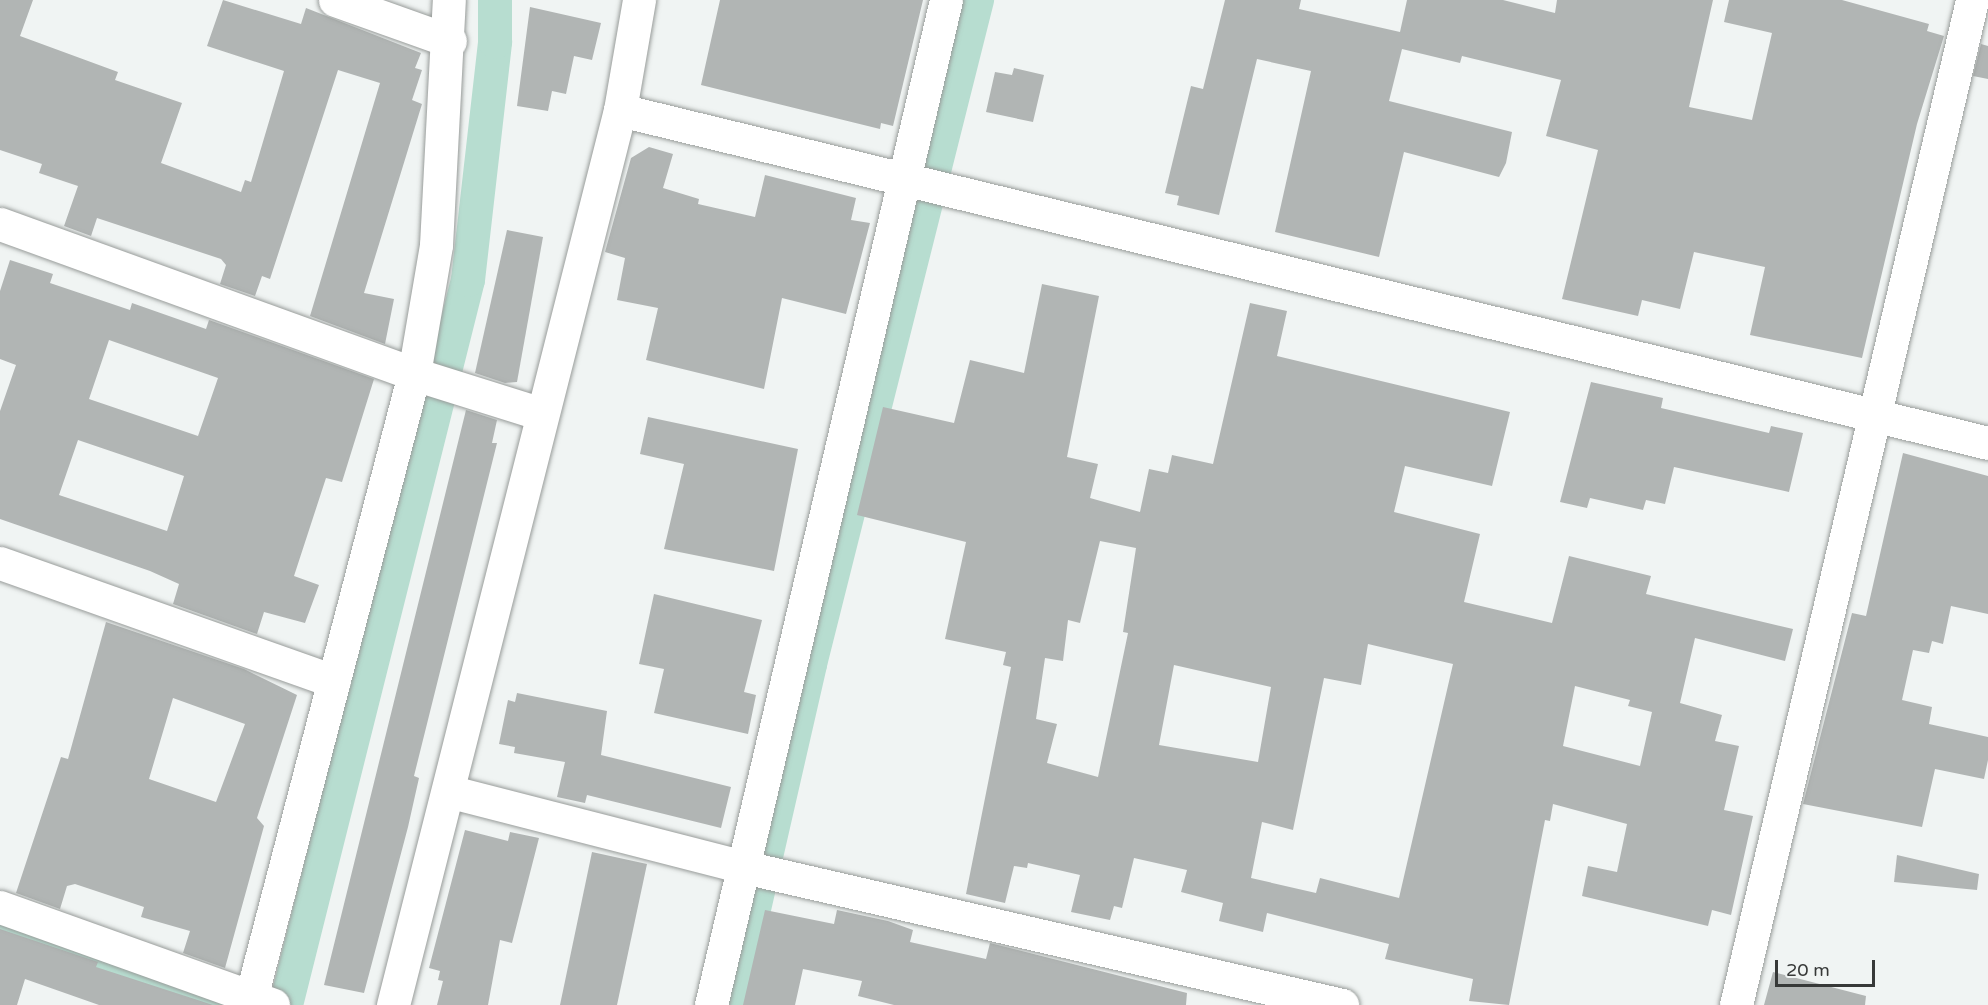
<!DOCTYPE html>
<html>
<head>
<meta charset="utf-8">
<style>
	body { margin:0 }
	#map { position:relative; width:1988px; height:1005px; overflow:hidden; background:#f0f4f3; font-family:"Varela Round",sans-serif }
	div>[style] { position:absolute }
	.canal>* { height:34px; margin:-17px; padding:0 17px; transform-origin:17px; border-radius:17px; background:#b7ddd0 }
	.river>* { height:60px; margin:-30px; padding:0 30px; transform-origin:30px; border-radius:30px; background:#b7ddd0 }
	.building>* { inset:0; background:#b1b5b4 }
	.roads { filter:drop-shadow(0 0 2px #989c9a) drop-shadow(0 0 2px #989c9a) }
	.minor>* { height:33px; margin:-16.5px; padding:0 16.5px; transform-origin:16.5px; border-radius:16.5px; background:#fff }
	.tertiary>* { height:33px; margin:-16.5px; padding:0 16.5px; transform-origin:16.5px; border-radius:16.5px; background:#fff }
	span { translate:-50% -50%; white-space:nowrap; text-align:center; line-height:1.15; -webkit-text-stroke:6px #f0f4f3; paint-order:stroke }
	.scale { position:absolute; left:1775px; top:960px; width:100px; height:27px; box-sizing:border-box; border:3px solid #373938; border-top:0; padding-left:8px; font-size:18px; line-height:21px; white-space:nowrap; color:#373938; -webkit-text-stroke:4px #f0f4f3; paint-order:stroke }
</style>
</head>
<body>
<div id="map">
	<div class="canal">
		<div style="left:286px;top:1005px;width:747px;rotate:-75.91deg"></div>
		<div style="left:468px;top:280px;width:240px;rotate:-83.5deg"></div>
		<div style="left:495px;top:42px;width:42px;rotate:-90deg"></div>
		<div style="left:732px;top:1005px;width:350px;rotate:-77.1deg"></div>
		<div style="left:810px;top:664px;width:685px;rotate:-75.88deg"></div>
	</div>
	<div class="river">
		<div style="left:0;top:931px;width:207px;rotate:20.1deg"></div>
	</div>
	<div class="building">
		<div style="clip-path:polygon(0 0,33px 0,20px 36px,118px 72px,115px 80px,182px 103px,161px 163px,241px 192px,245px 180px,251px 182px,284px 71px,207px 46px,223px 0,301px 24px,306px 8px,421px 53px,415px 68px,422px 70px,412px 100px,422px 104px,364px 293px,394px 299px,385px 344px,310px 316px,380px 83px,338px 70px,270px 279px,262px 276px,255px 296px,220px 284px,226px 265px,221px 259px,97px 218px,91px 236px,64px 226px,78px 186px,39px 173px,42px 164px,0 150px)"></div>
		<div style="clip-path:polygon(720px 0,923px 0,893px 126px,881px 123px,880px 129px,701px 85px)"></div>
		<div style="clip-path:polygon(1225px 0,1301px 0,1299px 9px,1400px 32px,1407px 0,1503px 0,1555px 13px,1557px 0,1713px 0,1689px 107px,1752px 120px,1772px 33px,1724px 22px,1729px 0,1842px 0,1929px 24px,1927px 31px,1944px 36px,1917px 124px,1862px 358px,1750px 335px,1765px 267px,1694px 252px,1680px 309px,1642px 300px,1638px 316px,1562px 299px,1598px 150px,1546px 136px,1561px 80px,1462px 56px,1460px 63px,1402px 49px,1389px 101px,1512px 132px,1506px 163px,1499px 177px,1404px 152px,1379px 257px,1275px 232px,1311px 71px,1257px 59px,1219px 215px,1177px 205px,1179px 196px,1165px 193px,1191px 86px,1203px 89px)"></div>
		<div style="clip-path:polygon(530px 7px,601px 23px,592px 60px,574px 56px,566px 94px,552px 91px,548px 111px,517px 106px)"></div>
		<div style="clip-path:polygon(1981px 44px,1988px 46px,1988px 79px,1973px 76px)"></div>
		<div style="clip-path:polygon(1014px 68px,1044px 75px,1033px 122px,986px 112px,995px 72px,1012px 75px)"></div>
		<div style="clip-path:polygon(649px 147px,673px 154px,663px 188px,699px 199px,698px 204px,755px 217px,765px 175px,856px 198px,851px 220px,870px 223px,846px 314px,782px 298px,764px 389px,646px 360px,658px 308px,617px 300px,625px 258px,605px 252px,631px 158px)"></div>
		<div style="clip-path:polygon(507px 230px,543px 237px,517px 382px,505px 383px,475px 373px)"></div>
		<div style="clip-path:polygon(evenodd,10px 260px,53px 274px,50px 283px,130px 310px,132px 303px,206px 329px,209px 320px,374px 379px,342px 482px,326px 478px,294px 576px,319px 585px,305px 623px,264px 612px,257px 634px,173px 604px,179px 584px,150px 571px,0 519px,0 411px,16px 365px,0 359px,0 291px,10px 260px,109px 340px,218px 378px,198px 436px,89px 399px,109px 340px,10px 260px,78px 440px,184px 476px,167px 531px,59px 495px,78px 440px)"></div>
		<div style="clip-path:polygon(evenodd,1042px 284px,1099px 296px,1067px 457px,1098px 464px,1090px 498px,1140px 512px,1149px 469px,1168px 473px,1172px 455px,1213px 464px,1250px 303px,1287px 311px,1277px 356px,1510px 412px,1492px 486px,1405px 466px,1394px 512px,1480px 534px,1464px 602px,1552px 623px,1569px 556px,1651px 576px,1646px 594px,1793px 629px,1785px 661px,1695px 638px,1680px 703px,1722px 715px,1715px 741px,1739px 746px,1724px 810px,1753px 816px,1731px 915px,1712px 910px,1708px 926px,1582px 896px,1588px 866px,1617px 872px,1627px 824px,1553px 804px,1550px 821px,1545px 820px,1509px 1005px,1469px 1001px,1473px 979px,1385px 959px,1389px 944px,1267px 913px,1263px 932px,1219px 921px,1223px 903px,1181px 892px,1187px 870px,1134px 858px,1122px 908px,1114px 906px,1110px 920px,1071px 912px,1080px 875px,1028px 863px,1027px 868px,1014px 866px,1005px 903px,966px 894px,1011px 667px,1003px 665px,1006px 652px,945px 639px,966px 542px,857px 515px,883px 407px,954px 423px,970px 360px,1024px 373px,1042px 284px,1100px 541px,1136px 548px,1123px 632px,1128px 633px,1098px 777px,1047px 763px,1057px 724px,1036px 719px,1045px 658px,1063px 661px,1068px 620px,1080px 623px,1100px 541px,1042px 284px,1368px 644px,1453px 664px,1399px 898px,1320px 878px,1316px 893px,1251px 878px,1262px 822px,1293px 830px,1324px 678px,1361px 685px,1368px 644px,1042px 284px,1174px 665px,1271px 687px,1258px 762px,1159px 745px,1174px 665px,1042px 284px,1575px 686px,1630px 700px,1628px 706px,1652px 712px,1640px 766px,1563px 746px,1575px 686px)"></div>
		<div style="clip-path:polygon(1591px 382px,1663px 398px,1661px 408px,1769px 433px,1771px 426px,1803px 433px,1789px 492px,1674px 467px,1665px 504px,1646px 500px,1643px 510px,1590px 498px,1587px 508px,1560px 502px)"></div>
		<div style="clip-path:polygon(466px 410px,497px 420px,492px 443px,497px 443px,414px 776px,419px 778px,408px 827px,364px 993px,324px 985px)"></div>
		<div style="clip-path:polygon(648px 417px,798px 449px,774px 571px,664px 549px,684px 464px,640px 454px)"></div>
		<div style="clip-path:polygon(1903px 453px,1988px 476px,1988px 614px,1951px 606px,1943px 644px,1932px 641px,1929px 653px,1913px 650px,1902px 700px,1932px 707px,1929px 724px,1988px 737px,1988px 760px,1984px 779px,1935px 769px,1922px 827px,1803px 804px,1852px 613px,1866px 616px)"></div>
		<div style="clip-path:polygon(654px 594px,762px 620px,744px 692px,756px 695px,748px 734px,654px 713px,664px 669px,639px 664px)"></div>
		<div style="clip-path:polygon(evenodd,106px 622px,244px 669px,297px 695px,257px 818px,264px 826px,225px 968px,183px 953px,190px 931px,141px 917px,144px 907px,75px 884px,67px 886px,60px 909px,16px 893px,61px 757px,68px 759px,106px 622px,173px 698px,245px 724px,216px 802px,149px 779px,173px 698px)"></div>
		<div style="clip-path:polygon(517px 693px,607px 711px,601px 755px,731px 787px,721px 828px,587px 795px,585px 803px,557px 797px,565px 762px,514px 753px,515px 747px,499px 744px,508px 700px,515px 702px)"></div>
		<div style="clip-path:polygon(465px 830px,508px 841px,510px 832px,539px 838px,512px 943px,500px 940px,488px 1005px,437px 1005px,443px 981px,438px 980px,440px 971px,429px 968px)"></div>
		<div style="clip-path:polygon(592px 852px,647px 864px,617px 1005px,560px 1005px)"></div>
		<div style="clip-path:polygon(1897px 855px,1979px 874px,1977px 890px,1894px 882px)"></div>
		<div style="clip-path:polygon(765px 910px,834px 924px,837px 910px,888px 921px,913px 930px,910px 942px,986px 959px,990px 943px,1187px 993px,1186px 1005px,894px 1005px,858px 996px,862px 981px,803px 969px,795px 1005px,743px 1005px)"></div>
		<div style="clip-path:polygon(0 929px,98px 962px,96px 967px,213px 1005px,99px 1005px,25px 979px,17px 1005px,0 1005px)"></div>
		<div style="clip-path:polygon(1773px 972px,1866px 996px,1865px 1005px,1764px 1005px)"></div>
	</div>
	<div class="roads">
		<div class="minor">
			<div style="left:335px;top:0;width:122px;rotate:19.6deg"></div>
			<div style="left:620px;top:110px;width:1408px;rotate:13.68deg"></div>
			<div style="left:0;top:224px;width:440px;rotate:19.9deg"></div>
			<div style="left:414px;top:374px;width:134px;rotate:17.4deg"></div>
			<div style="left:0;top:563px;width:354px;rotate:19.5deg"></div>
			<div style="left:448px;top:791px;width:306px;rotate:14.4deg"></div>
			<div style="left:744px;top:867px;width:614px;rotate:12.99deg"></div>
			<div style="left:0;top:907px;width:290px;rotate:19.7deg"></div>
			<div style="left:249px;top:1005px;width:652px;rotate:-75.35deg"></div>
			<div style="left:414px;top:374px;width:131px;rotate:-80.3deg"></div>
			<div style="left:436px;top:245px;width:245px;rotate:-87deg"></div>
			<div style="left:1736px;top:1005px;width:1032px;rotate:-76.78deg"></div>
		</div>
		<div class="tertiary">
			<div style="left:393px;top:1005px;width:923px;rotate:-75.77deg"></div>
			<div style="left:620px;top:110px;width:112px;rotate:-80.2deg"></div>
			<div style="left:711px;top:1005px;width:1032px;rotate:-76.84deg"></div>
		</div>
	</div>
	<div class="scale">20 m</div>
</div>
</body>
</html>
